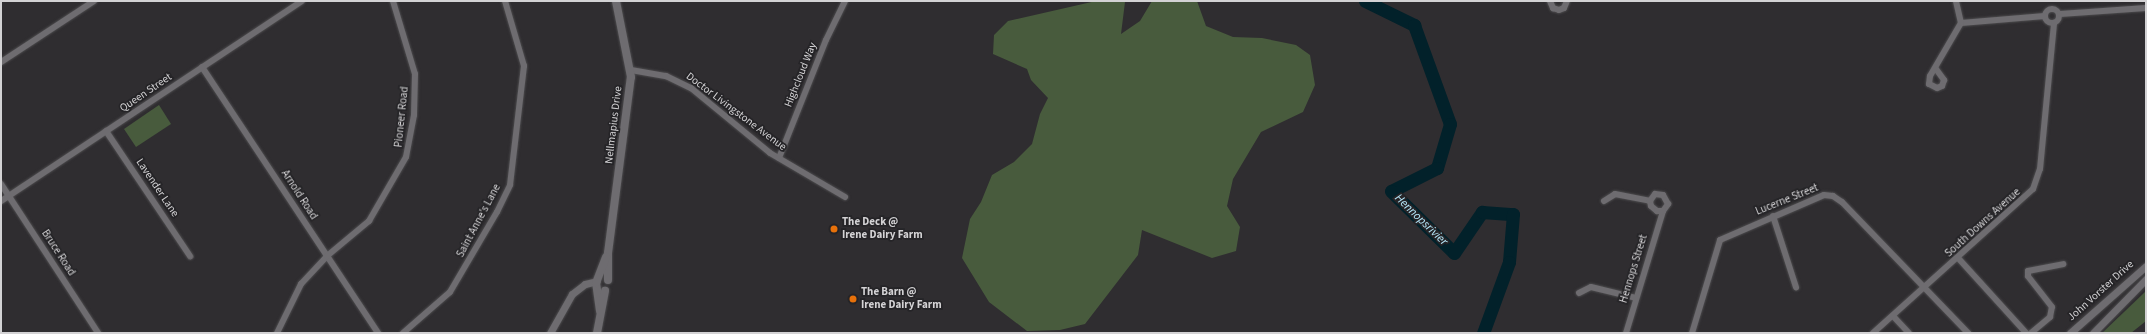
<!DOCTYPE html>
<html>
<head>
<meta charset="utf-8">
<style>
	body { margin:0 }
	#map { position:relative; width:2147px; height:334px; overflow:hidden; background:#2f2d30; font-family:"Source Sans 3",sans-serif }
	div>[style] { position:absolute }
	.green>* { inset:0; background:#485b3d }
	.river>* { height:13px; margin:-6.5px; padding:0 6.5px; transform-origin:6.5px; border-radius:6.5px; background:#02212a }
	.roads { filter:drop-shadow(0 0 1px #4c4b4d) drop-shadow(0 0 1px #4c4b4d) }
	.minor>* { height:6px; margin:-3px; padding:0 3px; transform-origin:3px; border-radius:3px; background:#6e6c70 }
	.minor>.ring { margin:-3px; padding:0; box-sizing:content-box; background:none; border:6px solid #6e6c70; border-radius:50% }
	.tertiary>* { height:7px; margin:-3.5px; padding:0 3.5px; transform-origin:3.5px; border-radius:3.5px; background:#6e6c70 }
	.secondary>* { height:8px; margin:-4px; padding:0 4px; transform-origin:4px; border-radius:4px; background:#6e6c70 }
	.dots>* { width:11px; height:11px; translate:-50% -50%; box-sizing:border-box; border:2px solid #252427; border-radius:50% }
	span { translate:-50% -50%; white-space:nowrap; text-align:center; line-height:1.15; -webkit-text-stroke:3.5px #252427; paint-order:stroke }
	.street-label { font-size:11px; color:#d3d2d4 }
	.poi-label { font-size:11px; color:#d3d2d4; font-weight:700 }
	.left { translate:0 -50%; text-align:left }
	.water-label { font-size:12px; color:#b7eafd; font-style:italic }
	.frame { position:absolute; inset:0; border:2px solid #d3d2d4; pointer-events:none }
</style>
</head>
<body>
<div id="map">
	<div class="green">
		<div style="clip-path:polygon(1096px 1px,1125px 2px,1121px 34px,1140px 21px,1152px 1px,1197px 1px,1206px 26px,1233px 37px,1262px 38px,1296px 45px,1310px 55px,1315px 85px,1303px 112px,1261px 132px,1233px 179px,1227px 206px,1240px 227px,1236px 251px,1212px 258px,1142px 230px,1138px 255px,1085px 324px,1060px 330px,1027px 331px,989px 302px,962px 258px,970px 219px,981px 202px,992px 175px,1014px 162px,1032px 144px,1040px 114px,1048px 98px,1031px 80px,1027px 69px,993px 54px,994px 35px,1008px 21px)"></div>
		<div style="clip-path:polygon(159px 105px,171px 124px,136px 147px,124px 129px)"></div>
		<div style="clip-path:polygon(2146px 291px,2146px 321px,2131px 333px,2102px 333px)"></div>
	</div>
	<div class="river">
		<div style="left:1365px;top:1px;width:55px;rotate:26.1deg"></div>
		<div style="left:1414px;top:25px;width:105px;rotate:70deg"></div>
		<div style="left:1450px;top:124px;width:46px;rotate:106.5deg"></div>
		<div style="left:1437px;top:168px;width:51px;rotate:153.4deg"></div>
		<div style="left:1391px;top:191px;width:88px;rotate:44.5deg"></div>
		<div style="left:1454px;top:253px;width:50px;rotate:-55.7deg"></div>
		<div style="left:1482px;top:212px;width:31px;rotate:4deg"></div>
		<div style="left:1513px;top:214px;width:48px;rotate:94.8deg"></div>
		<div style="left:1509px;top:262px;width:76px;rotate:110.1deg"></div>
	</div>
	<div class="roads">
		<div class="minor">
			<div style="left:1550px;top:1px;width:8px;rotate:67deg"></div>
			<div style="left:1553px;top:8px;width:6px;rotate:18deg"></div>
			<div style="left:1559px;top:10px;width:5px;rotate:-22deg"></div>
			<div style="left:1564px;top:8px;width:8px;rotate:-67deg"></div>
			<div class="ring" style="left:2045px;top:9px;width:8px;height:8px"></div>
			<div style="left:2060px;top:14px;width:86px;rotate:-4deg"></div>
			<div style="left:1961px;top:23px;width:84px;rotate:-4.8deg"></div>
			<div style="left:1px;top:62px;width:111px;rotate:-33.3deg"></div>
			<div style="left:202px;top:67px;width:319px;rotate:56.5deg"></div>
			<div style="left:1936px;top:69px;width:14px;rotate:54deg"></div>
			<div style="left:1944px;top:80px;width:6px;rotate:108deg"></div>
			<div style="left:1942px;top:86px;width:5px;rotate:158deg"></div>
			<div style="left:1937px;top:88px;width:9px;rotate:-153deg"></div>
			<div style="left:1929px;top:84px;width:8px;rotate:-83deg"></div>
			<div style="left:1930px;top:76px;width:61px;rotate:-59.7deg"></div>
			<div style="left:1961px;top:23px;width:23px;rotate:-103deg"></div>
			<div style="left:631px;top:70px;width:36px;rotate:10deg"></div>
			<div style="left:666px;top:76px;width:28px;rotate:26deg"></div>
			<div style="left:691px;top:88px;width:102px;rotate:39.4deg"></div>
			<div style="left:770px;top:153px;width:87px;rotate:30.4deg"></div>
			<div style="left:106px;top:131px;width:151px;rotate:56.1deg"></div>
			<div style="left:779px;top:158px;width:127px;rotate:-68.3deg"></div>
			<div style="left:826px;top:40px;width:43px;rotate:-64deg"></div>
			<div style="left:1px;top:184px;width:178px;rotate:56.9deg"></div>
			<div style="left:1px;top:201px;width:361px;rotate:-33.6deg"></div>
			<div style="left:1604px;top:201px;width:13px;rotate:-32deg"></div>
			<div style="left:1615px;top:194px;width:36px;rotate:11deg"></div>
			<div style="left:1773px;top:216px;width:75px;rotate:72.1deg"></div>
			<div style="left:1959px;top:259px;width:100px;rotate:47.8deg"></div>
			<div style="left:1579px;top:293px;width:13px;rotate:-27deg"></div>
			<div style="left:1591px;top:287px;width:46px;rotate:13.7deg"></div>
			<div style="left:1893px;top:316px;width:23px;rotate:47deg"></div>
			<div style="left:277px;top:333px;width:55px;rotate:-63.9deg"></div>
			<div style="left:301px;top:284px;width:38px;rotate:-47deg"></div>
			<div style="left:327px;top:256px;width:55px;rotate:-39.8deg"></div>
			<div style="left:369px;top:221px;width:74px;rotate:-60deg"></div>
			<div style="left:406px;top:157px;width:43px;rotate:-79.2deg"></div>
			<div style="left:414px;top:115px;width:41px;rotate:-88.6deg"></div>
			<div style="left:415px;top:74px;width:76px;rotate:-106.8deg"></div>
			<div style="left:403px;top:333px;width:62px;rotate:-41.1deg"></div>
			<div style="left:450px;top:292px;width:93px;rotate:-59.6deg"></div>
			<div style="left:497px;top:212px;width:30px;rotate:-64deg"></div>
			<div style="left:510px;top:185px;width:120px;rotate:-83.3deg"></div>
			<div style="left:524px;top:66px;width:68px;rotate:-106.3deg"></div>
			<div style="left:1626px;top:333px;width:127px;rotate:-73.1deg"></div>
			<div style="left:1663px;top:211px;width:9px;rotate:-54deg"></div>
			<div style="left:1668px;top:204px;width:10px;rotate:-119deg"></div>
			<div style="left:1663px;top:195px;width:8px;rotate:-173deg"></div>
			<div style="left:1655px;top:194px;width:9px;rotate:126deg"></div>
			<div style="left:1650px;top:201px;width:5px;rotate:79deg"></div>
			<div style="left:1651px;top:206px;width:8px;rotate:40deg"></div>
			<div style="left:1657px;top:211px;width:6px"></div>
			<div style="left:1692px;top:333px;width:97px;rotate:-73.2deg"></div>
			<div style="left:1720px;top:240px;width:113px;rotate:-23.4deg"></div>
			<div style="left:1824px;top:195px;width:9px;rotate:6deg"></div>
			<div style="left:1833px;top:196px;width:11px;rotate:34deg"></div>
			<div style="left:1842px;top:202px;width:182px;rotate:46.1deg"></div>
			<div style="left:1873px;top:333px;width:215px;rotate:-42deg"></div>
			<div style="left:2033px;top:189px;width:21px;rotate:-71deg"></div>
			<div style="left:2040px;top:169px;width:147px;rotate:-84.5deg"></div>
			<div style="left:2031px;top:333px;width:25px;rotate:-40deg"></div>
			<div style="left:2050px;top:317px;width:10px;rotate:-79deg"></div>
			<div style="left:2052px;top:307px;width:39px;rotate:-128deg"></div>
			<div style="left:2028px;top:276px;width:5px;rotate:-90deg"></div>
			<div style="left:2028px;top:271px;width:36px;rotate:-11deg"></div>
		</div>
		<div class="tertiary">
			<div style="left:550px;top:333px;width:45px;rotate:-60.6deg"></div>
			<div style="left:572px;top:294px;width:16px;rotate:-38deg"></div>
			<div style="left:585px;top:284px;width:12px;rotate:-14deg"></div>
			<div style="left:2070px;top:333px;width:101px;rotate:-41.4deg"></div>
			<div style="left:2093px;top:333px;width:76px;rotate:-45.5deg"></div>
		</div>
		<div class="secondary">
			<div style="left:608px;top:280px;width:27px;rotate:-90deg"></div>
			<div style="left:608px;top:253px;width:177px;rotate:-82.6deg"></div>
			<div style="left:631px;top:77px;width:77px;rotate:-101.2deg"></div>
			<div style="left:600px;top:311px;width:28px;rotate:-98deg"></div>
			<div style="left:596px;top:283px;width:28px;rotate:-69deg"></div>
			<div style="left:597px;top:333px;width:43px;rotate:-79.2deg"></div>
		</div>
	</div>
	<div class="dots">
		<div style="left:834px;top:229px;background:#e8710a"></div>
		<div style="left:853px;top:299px;background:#e8710a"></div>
	</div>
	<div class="street-label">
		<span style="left:801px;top:75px;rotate:-68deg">Highcloud Way</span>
		<span style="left:146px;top:93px;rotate:-34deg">Queen Street</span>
		<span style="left:736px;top:112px;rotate:37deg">Doctor Livingstone Avenue</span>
		<span style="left:402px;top:117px;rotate:-84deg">Pioneer Road</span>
		<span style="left:614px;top:125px;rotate:-83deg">Nellmapius Drive</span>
		<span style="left:157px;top:188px;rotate:56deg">Lavender Lane</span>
		<span style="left:299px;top:195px;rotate:57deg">Arnold Road</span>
		<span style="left:1787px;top:200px;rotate:-22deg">Lucerne Street</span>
		<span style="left:479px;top:221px;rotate:-62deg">Saint Anne's Lane</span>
		<span style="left:1983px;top:223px;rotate:-42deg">South Downs Avenue</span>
		<span style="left:58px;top:253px;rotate:57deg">Bruce Road</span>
		<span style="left:1634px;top:269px;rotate:-73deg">Hennops Street</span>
		<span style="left:2101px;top:291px;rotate:-42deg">John Vorster Drive</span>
	</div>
	<div class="poi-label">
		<span class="left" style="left:842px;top:229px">The Deck @<br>Irene Dairy Farm</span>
		<span class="left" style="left:861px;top:299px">The Barn @<br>Irene Dairy Farm</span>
	</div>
	<div class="water-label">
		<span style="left:1421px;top:220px;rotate:44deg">Hennopsrivier</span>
	</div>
	<div class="frame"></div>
</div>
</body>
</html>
